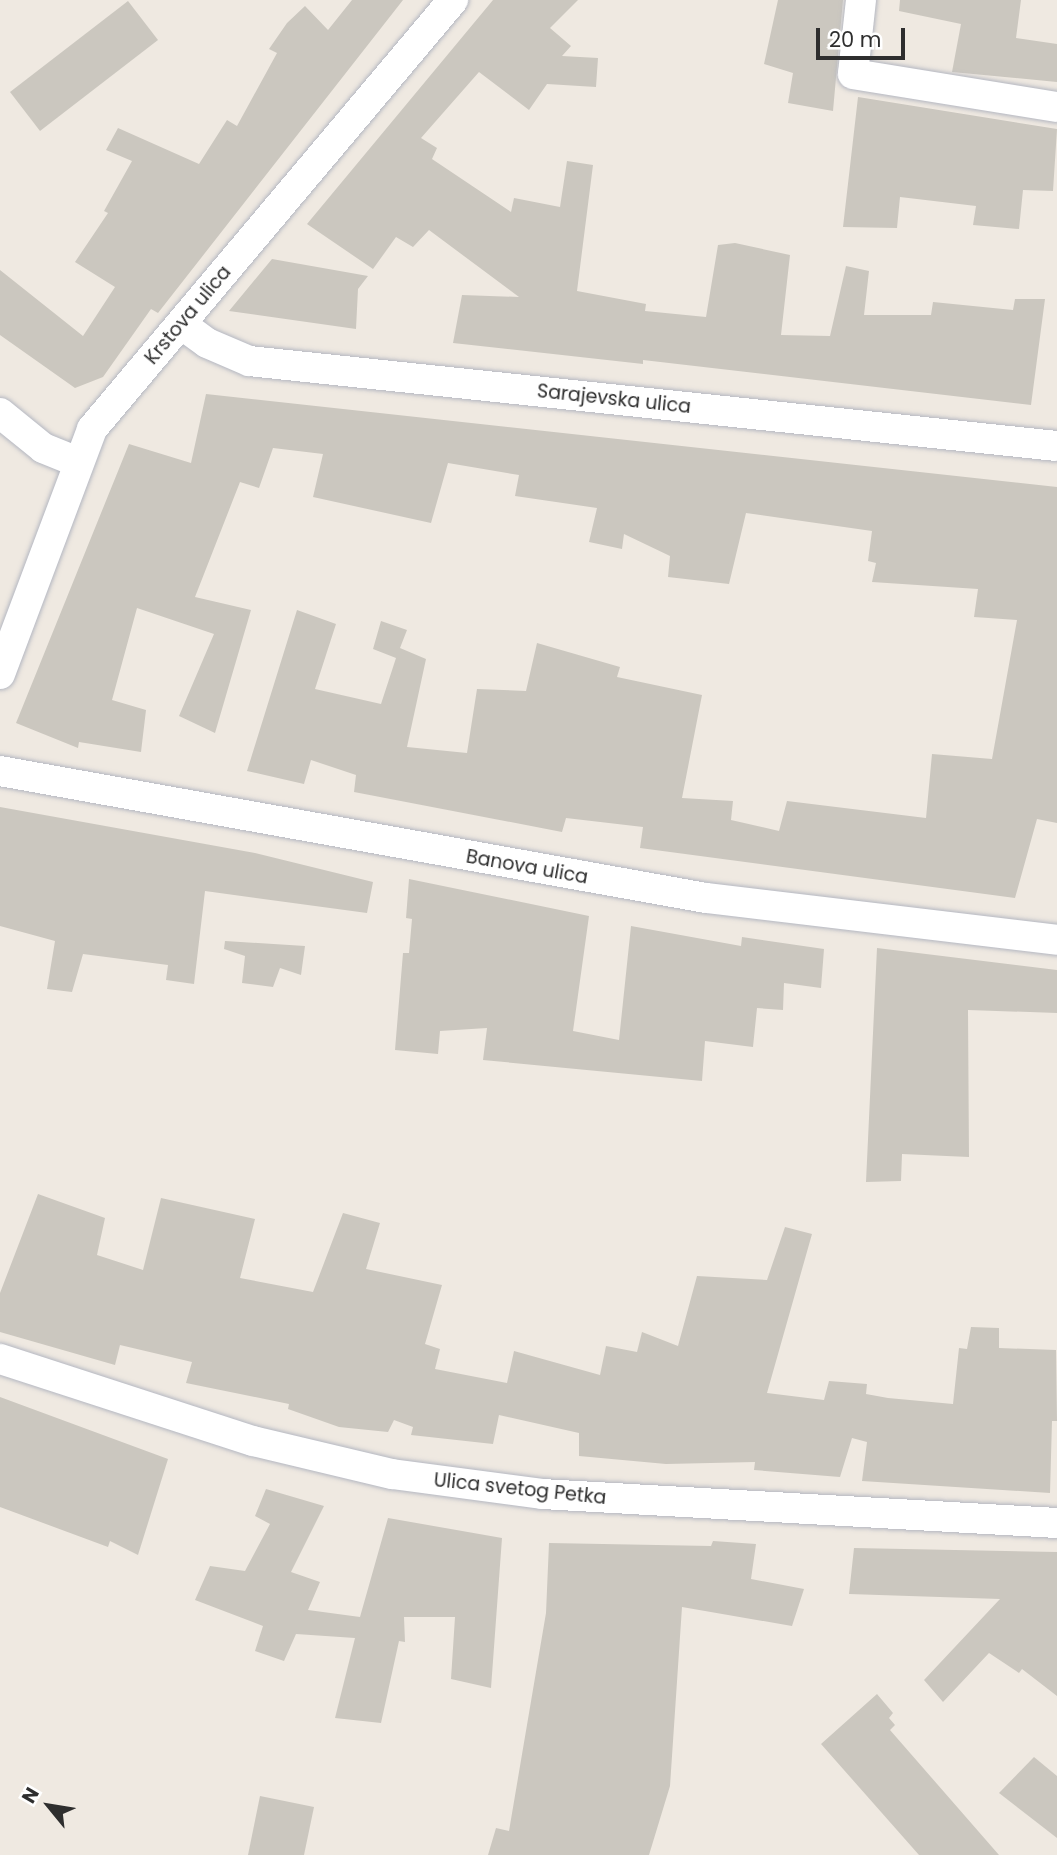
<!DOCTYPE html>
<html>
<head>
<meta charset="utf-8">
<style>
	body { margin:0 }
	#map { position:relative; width:1057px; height:1855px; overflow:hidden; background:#efe9e1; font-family:Poppins,sans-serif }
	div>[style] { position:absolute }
	.building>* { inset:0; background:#cbc7bf }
	.roads { filter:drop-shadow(0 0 2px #b4b7c1) drop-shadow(0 0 2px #b4b7c1) }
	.minor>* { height:30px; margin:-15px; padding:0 15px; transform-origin:15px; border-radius:15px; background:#fff }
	span { translate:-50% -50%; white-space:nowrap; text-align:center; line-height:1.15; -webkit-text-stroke:5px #fff; paint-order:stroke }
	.street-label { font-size:19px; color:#2e2e2e }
	.north { position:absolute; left:14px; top:1771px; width:70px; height:70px; -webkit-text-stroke:5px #fff; paint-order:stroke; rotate:300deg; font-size:19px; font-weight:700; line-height:28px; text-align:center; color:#2e2e2e }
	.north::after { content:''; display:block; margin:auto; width:24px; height:32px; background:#2e2e2e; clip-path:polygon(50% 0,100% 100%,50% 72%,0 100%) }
	.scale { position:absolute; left:816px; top:28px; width:89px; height:32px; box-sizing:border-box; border:4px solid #2e2e2e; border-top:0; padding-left:9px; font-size:21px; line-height:24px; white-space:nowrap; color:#2e2e2e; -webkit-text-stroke:5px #fff; paint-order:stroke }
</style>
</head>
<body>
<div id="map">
	<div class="building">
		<div style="clip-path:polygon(352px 0,403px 0,158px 313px,151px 309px,103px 377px,75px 388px,0 335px,0 270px,83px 336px,115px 287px,75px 262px,108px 213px,104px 211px,132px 161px,106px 150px,118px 128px,199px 164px,227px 120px,237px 126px,277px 53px,269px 49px,287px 23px,305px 6px,328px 30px)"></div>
		<div style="clip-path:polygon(493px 0,578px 0,550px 28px,571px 46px,562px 56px,598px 58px,596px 87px,547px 84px,529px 110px,479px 72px,421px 138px,437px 148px,432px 159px,511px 212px,514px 198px,560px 207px,567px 161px,593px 165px,577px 291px,646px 304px,645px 311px,706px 317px,718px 245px,735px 243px,790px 255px,781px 335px,830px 336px,846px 266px,869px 271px,864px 315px,931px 315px,933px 302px,1013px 310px,1015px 299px,1045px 299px,1031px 405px,643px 360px,643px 364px,453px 343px,462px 295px,519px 297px,429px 230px,413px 247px,396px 237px,373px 269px,307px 224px)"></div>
		<div style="clip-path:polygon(778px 0,843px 0,833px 111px,788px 103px,793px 73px,764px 64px)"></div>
		<div style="clip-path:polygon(900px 0,1021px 0,1016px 38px,1057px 44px,1057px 82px,952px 72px,961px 24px,899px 11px)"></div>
		<div style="clip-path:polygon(128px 1px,158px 40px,40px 131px,10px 92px)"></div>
		<div style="clip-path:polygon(858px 97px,1057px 129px,1053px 191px,1023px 190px,1019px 229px,973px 225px,976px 206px,900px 197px,897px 228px,843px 227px)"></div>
		<div style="clip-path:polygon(272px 259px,368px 276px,358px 289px,356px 329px,229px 311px)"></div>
		<div style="clip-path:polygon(206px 394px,1057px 487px,1057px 823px,1037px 819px,1015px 898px,640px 848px,643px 827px,566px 818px,562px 832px,354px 792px,356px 775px,311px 760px,304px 784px,247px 771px,297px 610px,336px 624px,315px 689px,381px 704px,396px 658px,373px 649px,381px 621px,407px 630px,400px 648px,426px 659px,407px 747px,467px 753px,477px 689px,526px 691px,537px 643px,620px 667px,617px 677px,702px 695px,682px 798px,733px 801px,731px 820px,779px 831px,787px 801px,926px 818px,932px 754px,992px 759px,1017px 620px,974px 617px,978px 589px,872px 582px,876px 563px,868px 561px,872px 531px,746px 513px,729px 584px,668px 577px,670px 556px,624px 534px,622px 549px,589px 542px,597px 508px,515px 496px,519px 475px,448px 463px,431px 523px,313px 497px,323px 454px,273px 448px,259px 488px,240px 482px,195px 597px,251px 610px,215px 733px,179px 716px,214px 634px,137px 608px,112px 700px,146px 710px,141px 752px,79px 742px,78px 748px,16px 723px,129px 444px,191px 463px)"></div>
		<div style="clip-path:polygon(0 807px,255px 853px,373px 882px,367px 913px,205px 891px,194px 984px,166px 980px,168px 965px,83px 954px,72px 992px,47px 989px,55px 941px,0 926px)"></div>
		<div style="clip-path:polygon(409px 879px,589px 916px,573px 1031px,619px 1040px,631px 926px,741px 946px,742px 937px,824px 949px,821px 988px,784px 983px,783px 1010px,757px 1008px,753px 1047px,705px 1041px,702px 1081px,483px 1060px,487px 1028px,440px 1031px,438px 1054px,395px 1050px,403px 953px,409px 953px,412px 919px,406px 918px)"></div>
		<div style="clip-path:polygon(225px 941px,305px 946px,301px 975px,280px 968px,273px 987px,242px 983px,245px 956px,224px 949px)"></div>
		<div style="clip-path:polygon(877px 948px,1057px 970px,1057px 1013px,968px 1010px,969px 1157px,902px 1154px,901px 1181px,866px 1182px)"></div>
		<div style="clip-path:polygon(38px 1194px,105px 1218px,97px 1255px,143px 1270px,161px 1198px,255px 1219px,240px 1278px,313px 1292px,343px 1213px,380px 1223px,366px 1269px,442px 1285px,425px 1344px,440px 1349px,435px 1369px,507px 1383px,514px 1351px,600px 1375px,606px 1346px,637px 1352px,642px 1332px,678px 1346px,697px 1276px,767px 1280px,785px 1227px,812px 1234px,767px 1393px,824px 1400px,829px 1381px,867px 1384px,866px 1394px,888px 1398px,953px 1404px,959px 1348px,967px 1349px,971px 1327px,999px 1328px,999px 1348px,1056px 1350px,1057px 1421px,1052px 1421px,1050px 1493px,862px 1481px,867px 1442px,852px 1438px,840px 1477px,754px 1470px,755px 1462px,666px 1464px,579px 1456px,579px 1433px,499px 1415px,493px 1444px,411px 1435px,413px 1427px,394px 1420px,388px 1432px,339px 1427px,288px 1409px,289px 1404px,186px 1383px,192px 1362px,120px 1345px,115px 1365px,0 1332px,0 1293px)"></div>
		<div style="clip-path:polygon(0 1397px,168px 1459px,138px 1555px,110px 1541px,108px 1547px,0 1507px)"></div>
		<div style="clip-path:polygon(266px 1489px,324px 1506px,291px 1572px,320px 1582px,308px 1610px,360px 1617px,388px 1518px,502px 1538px,491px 1688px,451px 1679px,455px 1617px,404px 1617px,405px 1642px,399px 1641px,381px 1723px,335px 1718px,355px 1638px,296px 1634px,284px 1661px,255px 1651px,263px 1626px,195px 1600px,210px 1566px,245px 1571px,270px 1524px,255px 1516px)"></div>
		<div style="clip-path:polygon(713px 1541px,756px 1544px,751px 1579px,804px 1589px,792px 1626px,682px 1607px,670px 1786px,649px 1855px,488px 1855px,496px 1828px,509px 1831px,546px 1613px,549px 1543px,711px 1546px)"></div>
		<div style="clip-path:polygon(854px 1548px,1057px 1552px,1057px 1696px,1022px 1669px,1019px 1673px,989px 1653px,943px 1702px,924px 1680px,1000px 1599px,849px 1594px)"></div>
		<div style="clip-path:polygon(877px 1694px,893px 1713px,889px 1718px,895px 1725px,890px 1730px,999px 1855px,919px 1855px,821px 1744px)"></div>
		<div style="clip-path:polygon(1034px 1757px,1057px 1776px,1057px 1838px,999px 1793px)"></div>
		<div style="clip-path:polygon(260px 1796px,314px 1807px,304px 1855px,248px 1855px)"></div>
	</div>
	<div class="roads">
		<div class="minor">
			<div style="left:861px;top:0;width:74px;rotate:96.2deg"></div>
			<div style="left:853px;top:74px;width:207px;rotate:9.2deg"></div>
			<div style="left:181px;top:324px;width:32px;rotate:36deg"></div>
			<div style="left:207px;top:343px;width:46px;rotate:23.2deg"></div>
			<div style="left:249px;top:361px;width:812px;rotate:6.01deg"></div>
			<div style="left:0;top:413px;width:55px;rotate:39.1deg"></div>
			<div style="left:43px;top:448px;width:38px;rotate:22deg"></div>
			<div style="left:0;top:674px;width:262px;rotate:-69.4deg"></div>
			<div style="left:92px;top:429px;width:561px;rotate:-49.92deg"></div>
			<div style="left:0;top:771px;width:717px;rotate:10.2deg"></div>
			<div style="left:706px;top:898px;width:354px;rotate:6.8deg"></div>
			<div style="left:0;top:1359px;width:266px;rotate:18deg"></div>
			<div style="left:253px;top:1441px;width:143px;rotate:13.4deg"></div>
			<div style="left:392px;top:1474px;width:151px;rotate:7.6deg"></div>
			<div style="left:542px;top:1494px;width:516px;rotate:3.22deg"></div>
		</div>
	</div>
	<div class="street-label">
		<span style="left:188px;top:315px;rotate:-50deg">Krstova ulica</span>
		<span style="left:614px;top:399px;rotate:6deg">Sarajevska ulica</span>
		<span style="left:527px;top:867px;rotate:10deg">Banova ulica</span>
		<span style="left:520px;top:1489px;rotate:6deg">Ulica svetog Petka</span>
	</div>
	<div class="north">N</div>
	<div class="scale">20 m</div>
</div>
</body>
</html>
